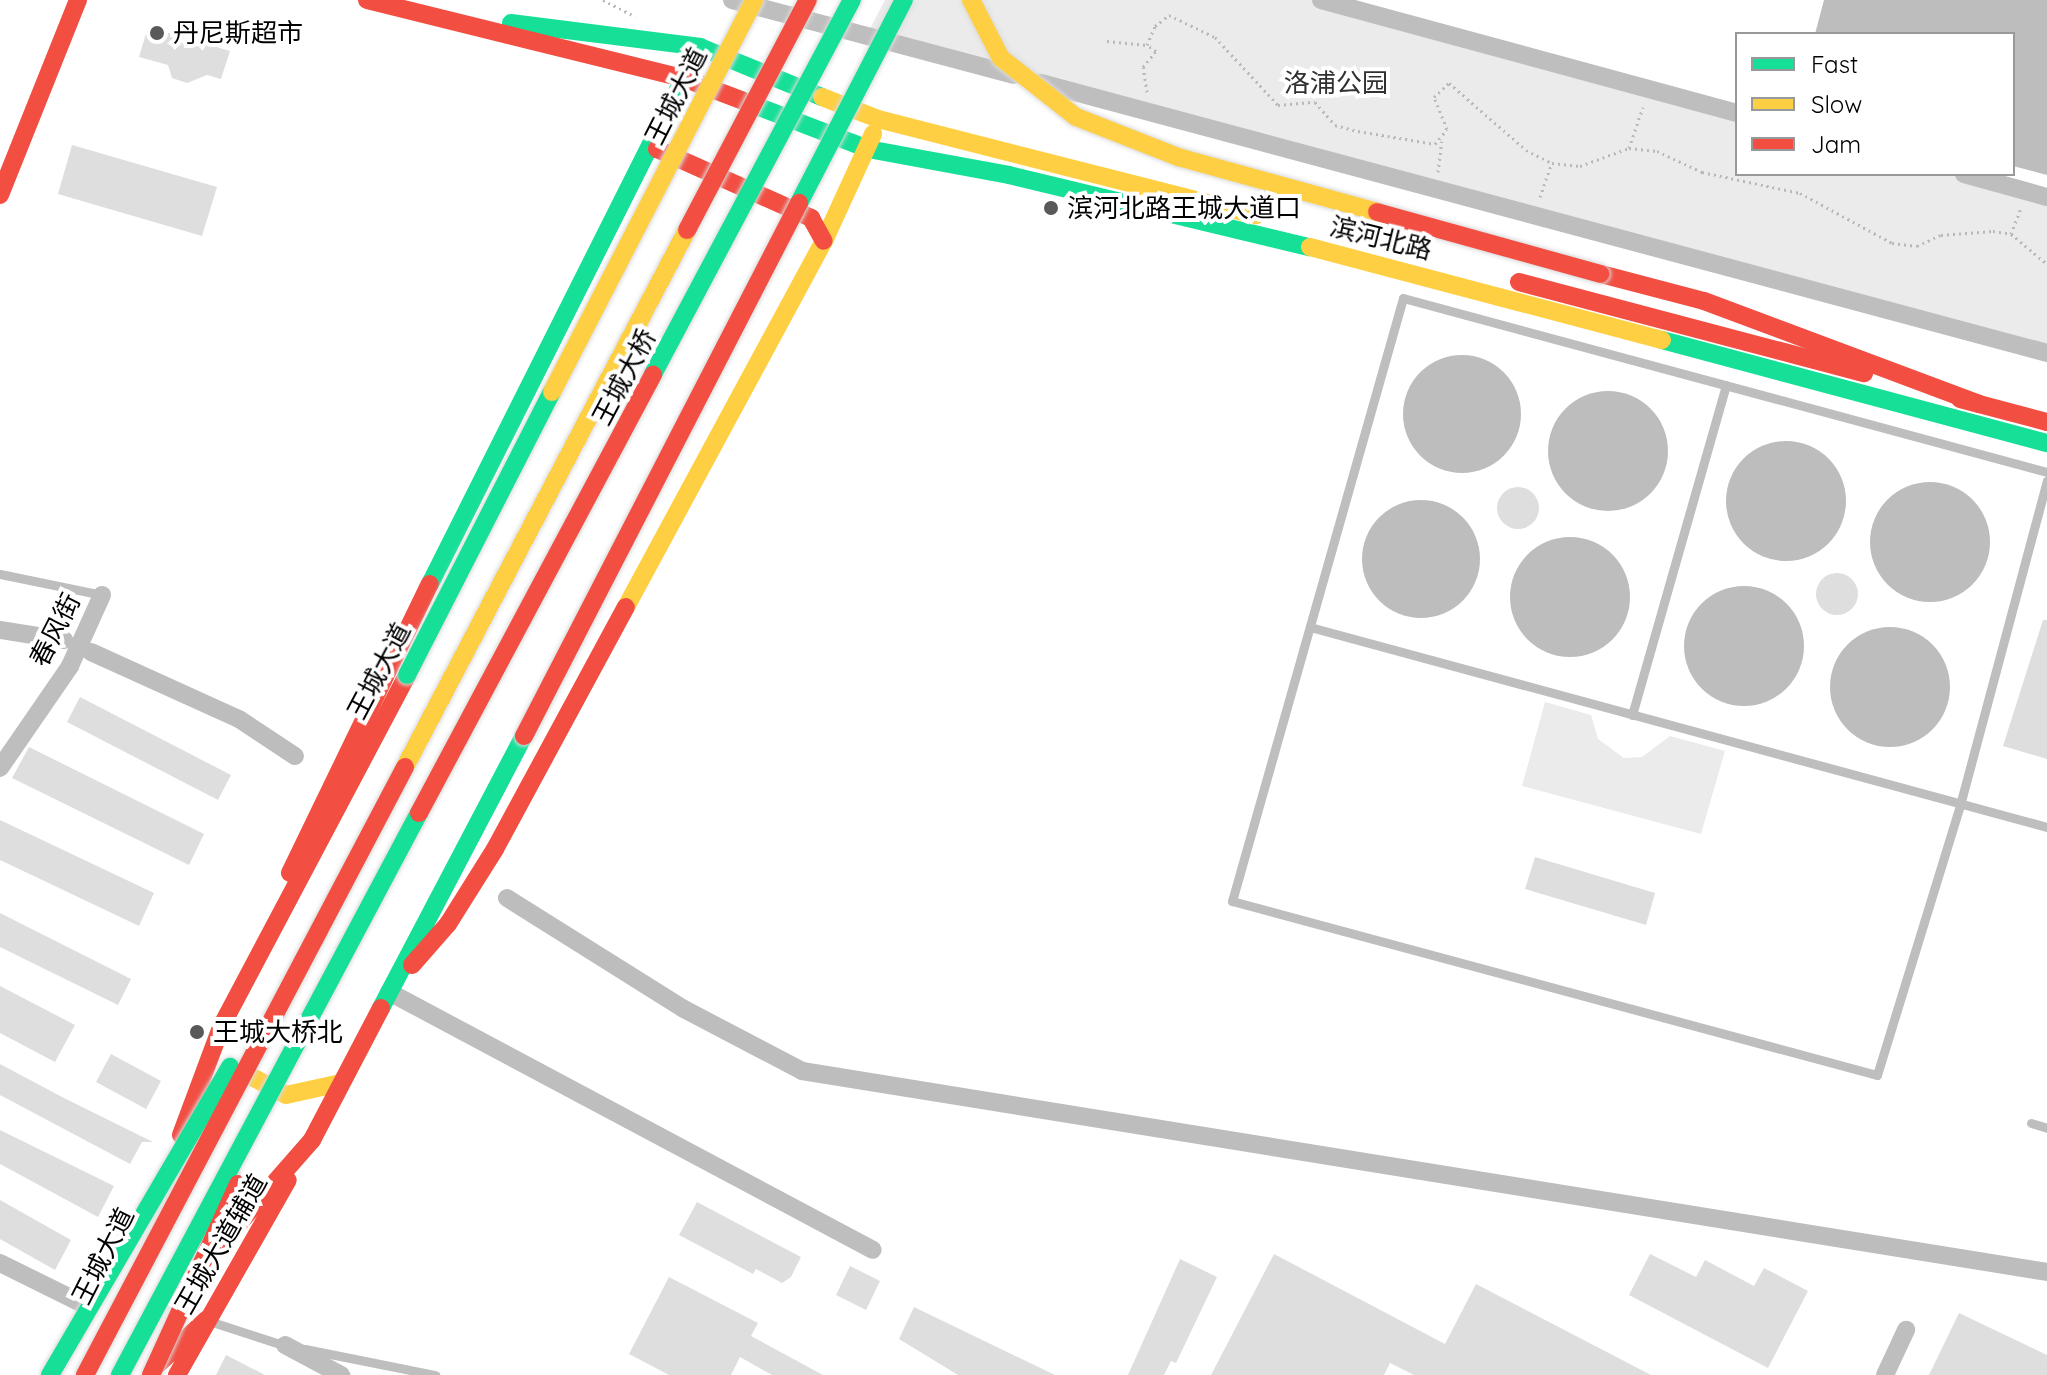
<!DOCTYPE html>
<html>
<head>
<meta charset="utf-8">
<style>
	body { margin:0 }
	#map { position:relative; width:2047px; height:1375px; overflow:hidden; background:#fff; font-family:Quicksand,"Noto Sans SC",sans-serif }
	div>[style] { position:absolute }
	.green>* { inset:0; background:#ebebeb }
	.water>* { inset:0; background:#bdbdbd }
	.round { border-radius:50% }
	.canal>* { height:18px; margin:-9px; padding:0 9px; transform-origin:9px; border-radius:9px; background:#bdbdbd }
	.building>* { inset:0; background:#dedede }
	.path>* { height:3px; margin-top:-1.5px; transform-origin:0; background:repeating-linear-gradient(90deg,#b9b9b9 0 2px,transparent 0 6px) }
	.lane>* { height:9px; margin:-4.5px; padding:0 4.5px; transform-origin:4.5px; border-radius:4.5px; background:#bebebe }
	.street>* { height:18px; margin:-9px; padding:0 9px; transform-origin:9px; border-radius:9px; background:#bebebe }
	.fast>* { height:18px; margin:-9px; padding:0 9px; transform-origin:9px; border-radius:9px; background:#16e098 }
	.slow>* { height:18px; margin:-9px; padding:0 9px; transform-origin:9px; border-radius:9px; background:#ffcf43 }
	.jam>* { height:18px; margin:-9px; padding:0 9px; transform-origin:9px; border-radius:9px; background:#f24e42 }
	.bridges { filter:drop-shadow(0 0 2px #dbdbdb) drop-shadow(0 0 2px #dbdbdb) }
	.fast-bridge>* { height:18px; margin:-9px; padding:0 9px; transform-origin:9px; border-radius:9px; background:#16e098 }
	.slow-bridge>* { height:18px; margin:-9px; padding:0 9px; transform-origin:9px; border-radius:9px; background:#ffcf43 }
	.jam-bridge>* { height:18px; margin:-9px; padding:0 9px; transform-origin:9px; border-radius:9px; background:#f24e42 }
	.dots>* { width:22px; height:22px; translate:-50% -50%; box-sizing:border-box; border:4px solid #fff; border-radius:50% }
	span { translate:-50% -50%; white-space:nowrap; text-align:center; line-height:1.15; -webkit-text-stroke:8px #fff; paint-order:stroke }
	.poi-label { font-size:26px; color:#000 }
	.left { translate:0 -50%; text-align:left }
	.park-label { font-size:26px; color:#313131 }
	.street-label { font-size:26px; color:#000 }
	.legend { position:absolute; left:1735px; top:32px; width:280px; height:144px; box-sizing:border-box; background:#fff; border:2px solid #999; margin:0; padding:10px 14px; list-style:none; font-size:24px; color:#000 }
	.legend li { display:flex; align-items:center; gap:16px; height:40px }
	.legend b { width:40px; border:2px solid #999 }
</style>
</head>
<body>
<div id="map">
	<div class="green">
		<div style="clip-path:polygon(885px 0,1321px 0,1737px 113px,1737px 174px,1964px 174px,2047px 197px,2047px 353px,866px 36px)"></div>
		<div style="clip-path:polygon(1545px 702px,1591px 715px,1598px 739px,1624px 758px,1642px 757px,1670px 736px,1725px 751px,1701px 834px,1522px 786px)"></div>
	</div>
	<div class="water">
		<div style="clip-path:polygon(1824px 0,2047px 0,2047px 175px,2013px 166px,2013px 34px,1815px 34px)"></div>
		<div class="round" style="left:1403px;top:355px;width:118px;height:118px"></div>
		<div class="round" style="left:1548px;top:391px;width:120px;height:120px"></div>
		<div class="round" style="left:1726px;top:441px;width:120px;height:120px"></div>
		<div class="round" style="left:1870px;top:482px;width:120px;height:120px"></div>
		<div class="round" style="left:1362px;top:500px;width:118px;height:118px"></div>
		<div class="round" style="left:1510px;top:537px;width:120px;height:120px"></div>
		<div class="round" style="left:1684px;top:586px;width:120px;height:120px"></div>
		<div class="round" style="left:1830px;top:627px;width:120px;height:120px"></div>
	</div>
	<div class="canal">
		<div style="left:0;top:630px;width:65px;rotate:8.9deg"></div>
		<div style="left:91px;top:652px;width:162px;rotate:24.4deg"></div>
		<div style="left:239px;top:719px;width:67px;rotate:33.5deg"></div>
		<div style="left:507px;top:898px;width:209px;rotate:32.1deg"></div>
		<div style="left:684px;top:1009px;width:133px;rotate:27.7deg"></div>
		<div style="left:802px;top:1071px;width:1261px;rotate:9.17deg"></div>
	</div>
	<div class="building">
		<div style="clip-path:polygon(148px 27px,230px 51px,221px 79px,207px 75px,187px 83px,172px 78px,168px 65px,139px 57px)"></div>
		<div style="clip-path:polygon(72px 145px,217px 187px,202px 236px,58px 194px)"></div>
		<div class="round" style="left:1497px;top:487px;width:42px;height:42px"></div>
		<div class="round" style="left:1816px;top:573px;width:42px;height:42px"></div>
		<div style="clip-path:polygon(2043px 620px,2047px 620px,2047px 759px,2003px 746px)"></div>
		<div style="clip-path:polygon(80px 697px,231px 775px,218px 800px,67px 722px)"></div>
		<div style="clip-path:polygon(29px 747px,204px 834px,189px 865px,12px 778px)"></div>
		<div style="clip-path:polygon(0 820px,154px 893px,139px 926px,0 860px)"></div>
		<div style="clip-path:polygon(1535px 857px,1655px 893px,1646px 925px,1525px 889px)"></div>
		<div style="clip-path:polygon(0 913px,131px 979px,118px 1005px,0 947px)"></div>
		<div style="clip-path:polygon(0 986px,75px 1025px,55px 1062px,0 1033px)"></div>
		<div style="clip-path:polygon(111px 1054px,161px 1081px,146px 1109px,96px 1082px)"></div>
		<div style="clip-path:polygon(0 1064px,64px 1098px,153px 1142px,142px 1142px,130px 1164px,0 1095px)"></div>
		<div style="clip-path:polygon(0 1130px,114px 1186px,98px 1217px,0 1164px)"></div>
		<div style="clip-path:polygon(0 1200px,71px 1240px,55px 1270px,0 1239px)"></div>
		<div style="clip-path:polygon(697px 1202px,801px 1257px,791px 1277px,782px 1283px,756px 1269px,753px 1274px,679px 1235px)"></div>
		<div style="clip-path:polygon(1274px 1254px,1445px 1344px,1476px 1284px,1651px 1375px,1414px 1375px,1390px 1363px,1384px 1375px,1211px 1375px)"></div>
		<div style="clip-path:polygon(1650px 1254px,1696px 1277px,1705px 1260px,1754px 1286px,1764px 1268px,1808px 1291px,1768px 1368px,1629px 1295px)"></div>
		<div style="clip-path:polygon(1180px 1259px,1217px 1277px,1176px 1363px,1171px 1361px,1164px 1375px,1128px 1375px)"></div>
		<div style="clip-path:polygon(850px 1266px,880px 1281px,866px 1310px,836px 1295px)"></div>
		<div style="clip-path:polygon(669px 1277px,758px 1323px,751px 1336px,823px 1375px,772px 1375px,740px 1357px,731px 1375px,669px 1375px,629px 1354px)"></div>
		<div style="clip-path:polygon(914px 1307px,1055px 1375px,958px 1375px,899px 1339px)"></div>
		<div style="clip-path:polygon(1959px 1313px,2047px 1355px,2047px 1375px,1929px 1375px)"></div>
		<div style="clip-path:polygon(226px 1355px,265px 1375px,216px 1375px)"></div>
	</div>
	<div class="path">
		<div style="left:603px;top:0;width:36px;rotate:27deg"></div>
		<div style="left:1107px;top:41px;width:40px;rotate:5.7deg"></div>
		<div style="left:1147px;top:92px;width:25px;rotate:-99deg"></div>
		<div style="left:1143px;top:67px;width:21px;rotate:-51deg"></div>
		<div style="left:1156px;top:51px;width:11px;rotate:-146deg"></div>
		<div style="left:1147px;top:45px;width:21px;rotate:-67deg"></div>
		<div style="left:1155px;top:26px;width:18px;rotate:-38deg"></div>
		<div style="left:1169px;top:15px;width:51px;rotate:25.6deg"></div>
		<div style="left:1215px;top:37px;width:93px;rotate:47.2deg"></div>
		<div style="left:1278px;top:105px;width:37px;rotate:-5deg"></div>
		<div style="left:1315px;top:102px;width:30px;rotate:49deg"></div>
		<div style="left:1335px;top:125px;width:24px;rotate:15deg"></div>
		<div style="left:1358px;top:131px;width:78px;rotate:9.6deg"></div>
		<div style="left:1435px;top:144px;width:19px;rotate:-51deg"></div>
		<div style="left:1447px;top:129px;width:35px;rotate:-112deg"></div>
		<div style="left:1434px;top:97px;width:21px;rotate:-43deg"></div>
		<div style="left:1449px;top:83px;width:102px;rotate:41deg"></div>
		<div style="left:1526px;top:150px;width:29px;rotate:27deg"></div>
		<div style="left:1552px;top:163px;width:28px;rotate:6deg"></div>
		<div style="left:1580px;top:166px;width:52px;rotate:-20.2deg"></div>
		<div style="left:1629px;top:148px;width:28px;rotate:6deg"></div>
		<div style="left:1657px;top:151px;width:50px;rotate:25deg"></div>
		<div style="left:1702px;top:172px;width:100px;rotate:12.1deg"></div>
		<div style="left:1800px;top:193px;width:105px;rotate:28.5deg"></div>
		<div style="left:1892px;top:243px;width:25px;rotate:7deg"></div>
		<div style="left:1917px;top:246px;width:26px;rotate:-25deg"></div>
		<div style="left:1941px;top:235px;width:52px;rotate:-4.4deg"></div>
		<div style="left:1993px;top:231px;width:18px;rotate:9deg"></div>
		<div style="left:2011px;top:234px;width:47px;rotate:39.8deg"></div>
		<div style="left:1629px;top:148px;width:43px;rotate:-71.1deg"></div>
		<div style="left:1438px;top:172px;width:31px;rotate:-83deg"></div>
		<div style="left:1540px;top:197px;width:36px;rotate:-71deg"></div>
		<div style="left:2011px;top:234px;width:28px;rotate:-69deg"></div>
	</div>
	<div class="lane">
		<div style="left:2047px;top:472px;width:667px;rotate:-164.88deg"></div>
		<div style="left:1403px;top:298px;width:627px;rotate:105.83deg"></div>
		<div style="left:1232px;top:901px;width:668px;rotate:15.1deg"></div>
		<div style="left:1877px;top:1075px;width:282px;rotate:-72.9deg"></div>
		<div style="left:1960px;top:805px;width:336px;rotate:-75deg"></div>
		<div style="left:0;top:574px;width:104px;rotate:11.6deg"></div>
		<div style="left:1310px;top:627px;width:764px;rotate:15.18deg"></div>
		<div style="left:1632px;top:715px;width:343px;rotate:-74.1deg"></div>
		<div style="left:2031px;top:1123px;width:17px;rotate:17deg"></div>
		<div style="left:209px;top:1321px;width:81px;rotate:18deg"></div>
		<div style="left:305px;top:1349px;width:133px;rotate:11.3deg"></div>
	</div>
	<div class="street">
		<div style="left:732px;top:0;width:291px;rotate:14.9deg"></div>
		<div style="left:1321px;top:0;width:431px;rotate:15.2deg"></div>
		<div style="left:1041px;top:83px;width:1042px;rotate:15.02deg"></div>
		<div style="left:1964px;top:174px;width:86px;rotate:15.5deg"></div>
		<div style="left:0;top:768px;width:124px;rotate:-55.5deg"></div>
		<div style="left:70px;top:666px;width:78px;rotate:-65.7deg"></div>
		<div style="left:389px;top:992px;width:548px;rotate:28.06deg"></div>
		<div style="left:0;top:1263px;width:90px;rotate:26.3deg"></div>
		<div style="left:285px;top:1345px;width:64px;rotate:28.2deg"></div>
		<div style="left:1885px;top:1375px;width:50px;rotate:-65deg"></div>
	</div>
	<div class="fast">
		<div style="left:511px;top:23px;width:191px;rotate:7.2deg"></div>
		<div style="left:700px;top:47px;width:132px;rotate:22.3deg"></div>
		<div style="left:741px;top:100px;width:136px;rotate:21.1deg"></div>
		<div style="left:868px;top:149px;width:143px;rotate:10.4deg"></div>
		<div style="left:1009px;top:175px;width:309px;rotate:13.5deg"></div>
		<div style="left:1662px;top:340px;width:399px;rotate:15deg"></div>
		<div style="left:430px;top:584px;width:580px;rotate:-63.35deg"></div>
		<div style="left:381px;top:1008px;width:307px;rotate:-62.3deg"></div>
	</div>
	<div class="slow">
		<div style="left:822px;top:97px;width:60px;rotate:21.4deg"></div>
		<div style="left:878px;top:119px;width:390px;rotate:14.3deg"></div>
		<div style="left:1310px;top:247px;width:364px;rotate:14.8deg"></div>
		<div style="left:626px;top:607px;width:416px;rotate:-61.6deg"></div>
		<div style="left:824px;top:241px;width:118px;rotate:-65.4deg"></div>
		<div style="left:254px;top:1078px;width:36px;rotate:28deg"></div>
		<div style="left:286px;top:1095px;width:56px;rotate:-12.3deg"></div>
	</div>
	<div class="jam">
		<div style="left:367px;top:0;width:325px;rotate:13.9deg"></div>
		<div style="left:683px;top:78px;width:62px;rotate:20.8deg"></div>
		<div style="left:657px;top:149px;width:169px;rotate:24.1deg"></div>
		<div style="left:811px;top:218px;width:26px;rotate:61deg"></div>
		<div style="left:0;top:195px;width:210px;rotate:-68.2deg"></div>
		<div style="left:1601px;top:274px;width:106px;rotate:14.7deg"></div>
		<div style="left:1704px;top:301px;width:294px;rotate:20.5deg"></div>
		<div style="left:1519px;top:282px;width:357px;rotate:14.8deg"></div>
		<div style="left:1960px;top:399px;width:90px;rotate:14.8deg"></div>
		<div style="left:290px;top:873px;width:321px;rotate:-64.2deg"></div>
		<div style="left:412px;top:965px;width:55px;rotate:-48.7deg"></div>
		<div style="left:448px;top:924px;width:89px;rotate:-57.9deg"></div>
		<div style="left:495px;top:849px;width:275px;rotate:-61.6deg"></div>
		<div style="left:181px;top:1135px;width:117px;rotate:-69.6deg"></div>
		<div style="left:222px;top:1025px;width:396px;rotate:-62.1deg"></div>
		<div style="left:211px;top:1255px;width:153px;rotate:-48.7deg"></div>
		<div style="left:312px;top:1140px;width:149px;rotate:-62.4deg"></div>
		<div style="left:154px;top:1368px;width:71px;rotate:-42.7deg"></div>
		<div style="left:177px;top:1375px;width:224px;rotate:-60.4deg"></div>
	</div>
	<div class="bridges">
		<div class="fast-bridge">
			<div style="left:799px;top:203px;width:229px;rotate:-62.7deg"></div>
			<div style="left:653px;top:374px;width:424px;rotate:-62deg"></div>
			<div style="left:407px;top:675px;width:318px;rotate:-62.9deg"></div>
			<div style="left:50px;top:1375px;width:357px;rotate:-59.7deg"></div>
			<div style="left:120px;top:1375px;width:637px;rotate:-61.99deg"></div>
		</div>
		<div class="slow-bridge">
			<div style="left:971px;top:0;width:65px;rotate:62.7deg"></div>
			<div style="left:1001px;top:58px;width:95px;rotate:38.2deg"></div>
			<div style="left:1076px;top:117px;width:110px;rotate:21.4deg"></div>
			<div style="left:1178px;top:157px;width:206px;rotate:15.4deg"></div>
			<div style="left:552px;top:392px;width:441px;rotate:-62.7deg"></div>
			<div style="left:405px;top:767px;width:607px;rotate:-62.29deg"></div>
		</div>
		<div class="jam-bridge">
			<div style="left:1377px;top:212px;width:232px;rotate:15.5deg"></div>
			<div style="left:687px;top:230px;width:260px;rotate:-62.3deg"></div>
			<div style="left:524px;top:736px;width:600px;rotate:-62.71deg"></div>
			<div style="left:419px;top:813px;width:497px;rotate:-61.9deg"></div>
			<div style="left:85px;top:1375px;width:687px;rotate:-62.24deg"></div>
			<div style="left:151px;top:1375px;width:210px;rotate:-65.5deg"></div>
		</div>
	</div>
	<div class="dots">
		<div style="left:157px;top:33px;background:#595959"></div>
		<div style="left:1051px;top:208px;background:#595959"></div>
		<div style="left:197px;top:1032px;background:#595959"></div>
	</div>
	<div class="poi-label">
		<span class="left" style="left:173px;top:33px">丹尼斯超市</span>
		<span class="left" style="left:1067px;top:208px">滨河北路王城大道口</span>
		<span class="left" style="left:213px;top:1032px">王城大桥北</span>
	</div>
	<div class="park-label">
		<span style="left:1336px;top:83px">洛浦公园</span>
	</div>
	<div class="street-label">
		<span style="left:676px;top:96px;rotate:-63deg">王城大道</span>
		<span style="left:1381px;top:238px;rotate:14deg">滨河北路</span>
		<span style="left:624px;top:377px;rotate:-62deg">王城大桥</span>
		<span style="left:55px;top:630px;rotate:-63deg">春风街</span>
		<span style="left:379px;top:671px;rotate:-62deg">王城大道</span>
		<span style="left:221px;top:1244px;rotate:-60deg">王城大道辅道</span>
		<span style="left:103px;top:1256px;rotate:-63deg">王城大道</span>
	</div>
	<ul class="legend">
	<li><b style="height:10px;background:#16e098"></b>Fast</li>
	<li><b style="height:10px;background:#ffcf43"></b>Slow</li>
	<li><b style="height:10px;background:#f24e42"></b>Jam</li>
	</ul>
</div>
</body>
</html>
